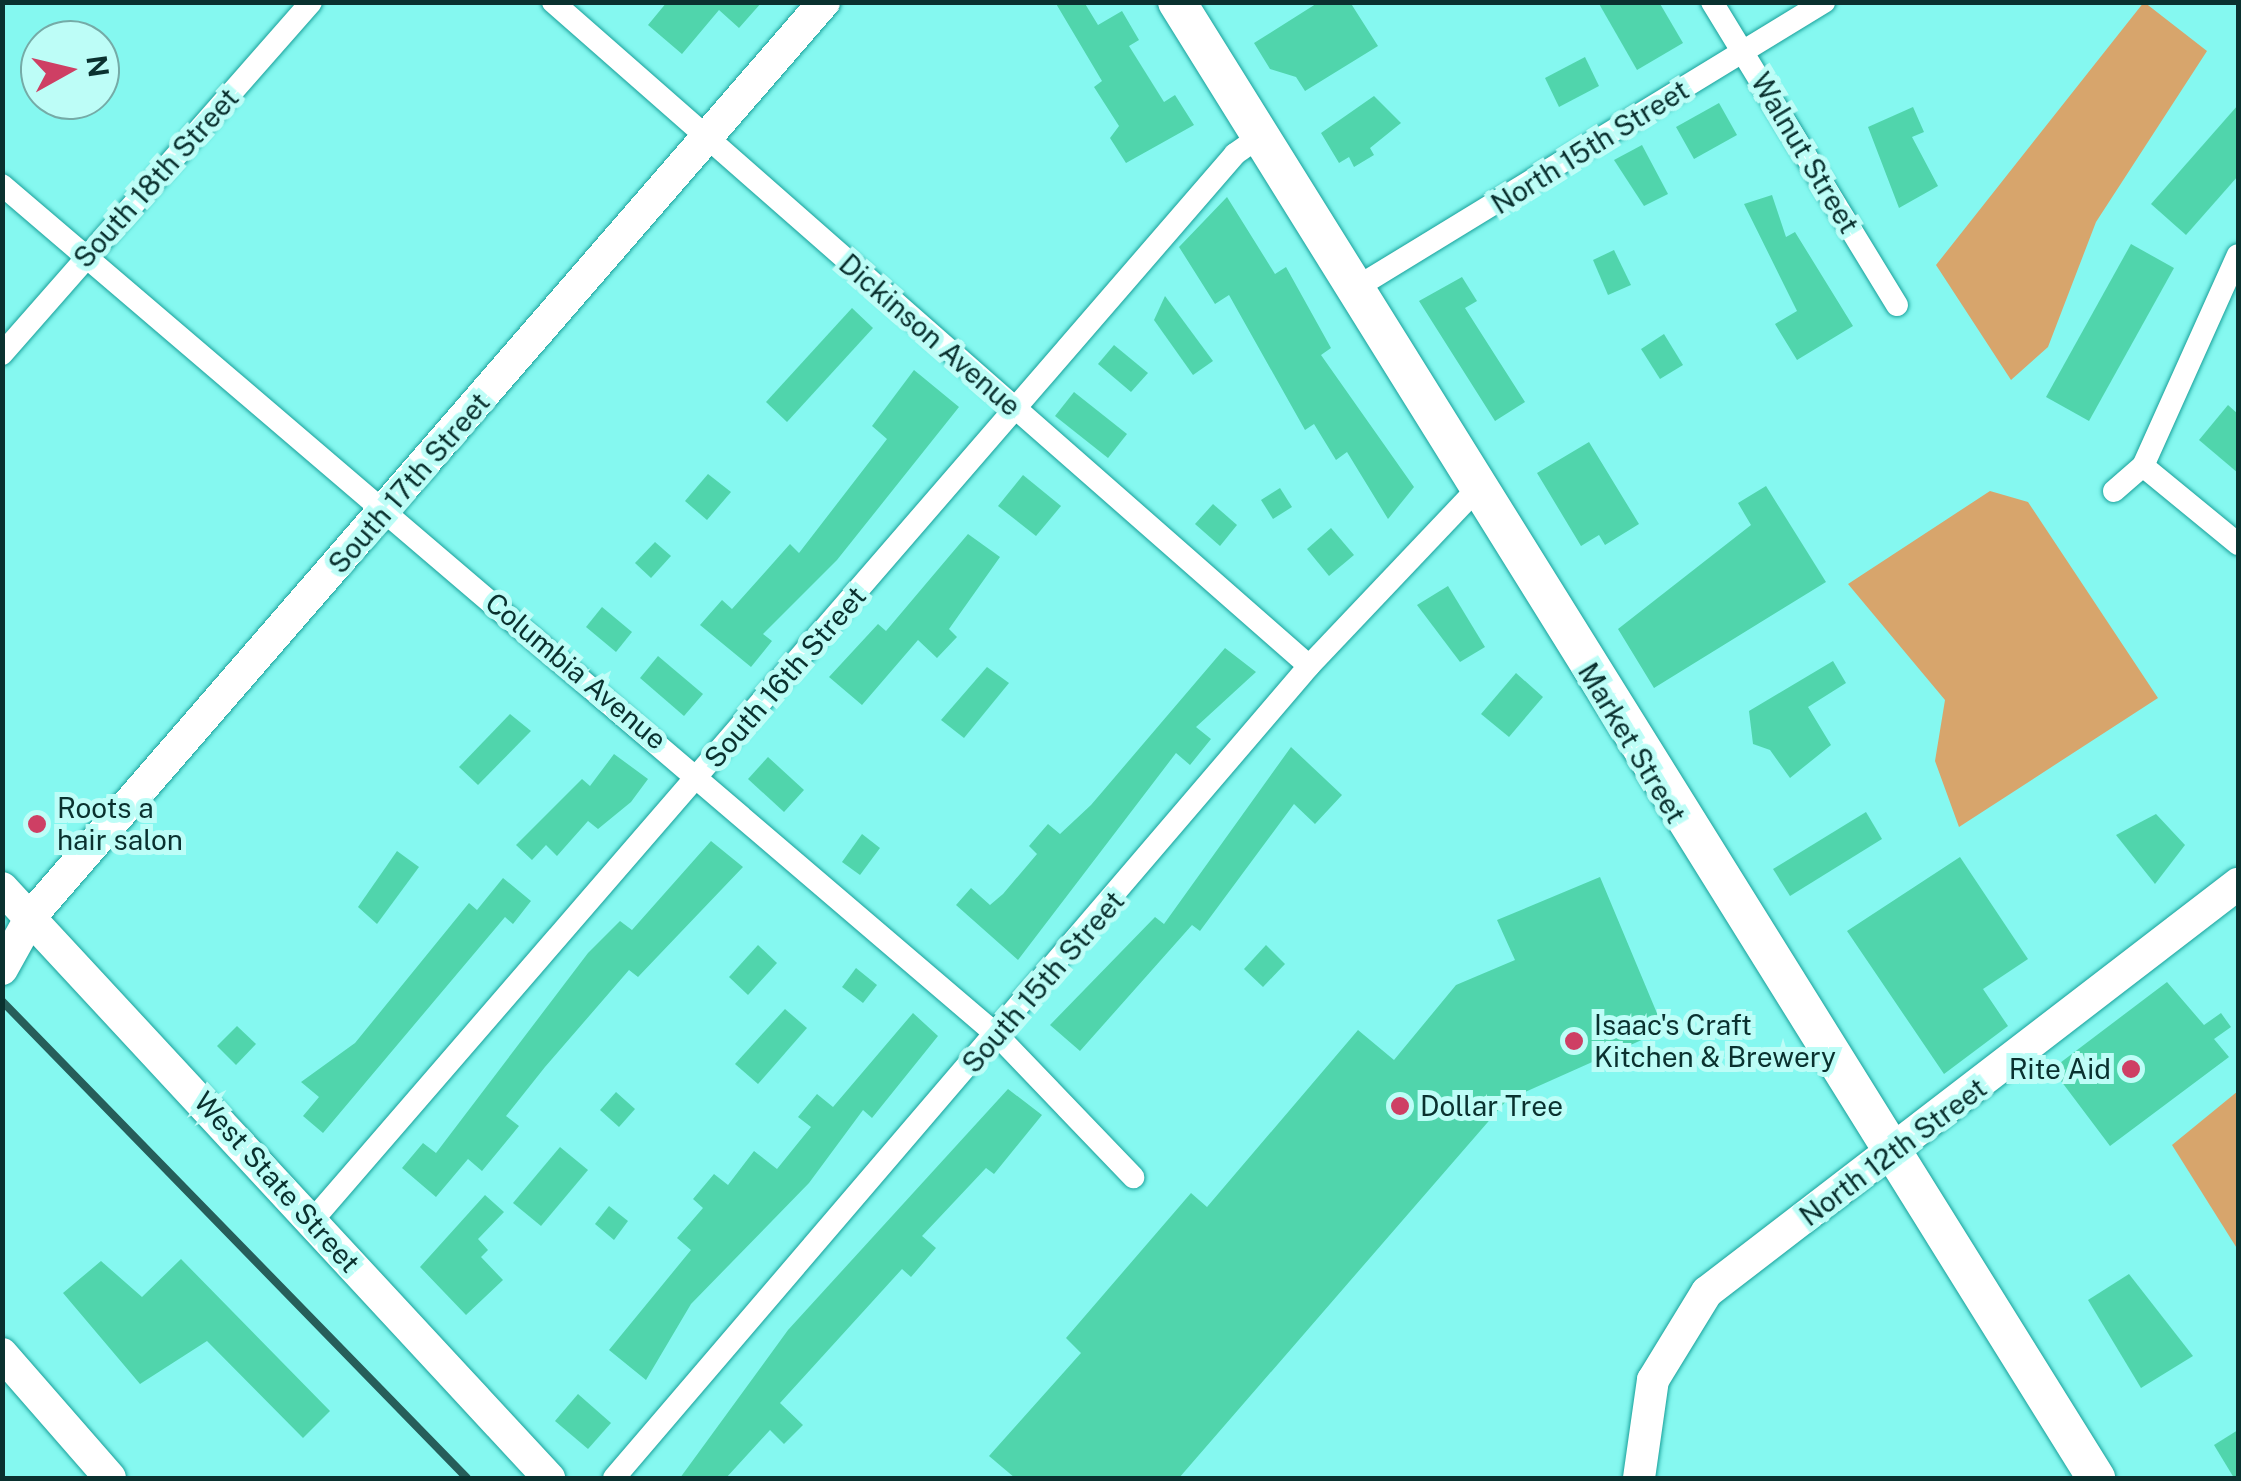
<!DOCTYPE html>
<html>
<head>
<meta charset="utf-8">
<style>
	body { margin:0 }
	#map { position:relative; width:2241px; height:1481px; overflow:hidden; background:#85f8f0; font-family:"Public Sans",sans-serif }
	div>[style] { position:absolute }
	.green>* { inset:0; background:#d7a56c }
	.building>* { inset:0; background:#50d5ac }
	.roads { filter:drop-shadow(0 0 2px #19a09a) drop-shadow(0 0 2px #19a09a) }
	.street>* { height:22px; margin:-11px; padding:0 11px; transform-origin:11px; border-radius:11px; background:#fff }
	.secondary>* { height:32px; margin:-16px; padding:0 16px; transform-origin:16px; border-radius:16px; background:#fff }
	.primary>* { height:38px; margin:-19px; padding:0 19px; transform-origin:19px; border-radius:19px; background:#fff }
	.rail>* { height:8px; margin:-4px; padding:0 4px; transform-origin:4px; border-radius:4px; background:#265e5a }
	.dots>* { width:28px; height:28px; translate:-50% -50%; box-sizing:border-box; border:5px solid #bdfdf7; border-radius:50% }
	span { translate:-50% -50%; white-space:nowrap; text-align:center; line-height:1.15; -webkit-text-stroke:10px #bdfdf7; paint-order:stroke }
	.street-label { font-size:28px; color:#0a312f }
	.poi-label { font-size:28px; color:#0a312f }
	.left { translate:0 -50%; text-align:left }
	.right { translate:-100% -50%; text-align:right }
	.frame { position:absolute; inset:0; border:5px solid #0a312f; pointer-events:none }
	.north { position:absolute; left:20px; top:20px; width:100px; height:100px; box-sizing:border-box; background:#bdfdf7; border:2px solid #75aba7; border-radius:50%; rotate:82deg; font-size:28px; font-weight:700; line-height:40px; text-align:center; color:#0a312f }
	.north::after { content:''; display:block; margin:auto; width:35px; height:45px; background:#ce3f64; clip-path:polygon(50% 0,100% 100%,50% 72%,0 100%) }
</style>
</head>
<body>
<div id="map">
	<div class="green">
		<div style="clip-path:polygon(2144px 2px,2207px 51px,2096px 222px,2048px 347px,2011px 380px,1936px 265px)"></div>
		<div style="clip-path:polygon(1990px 491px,2028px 502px,2158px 698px,1959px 827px,1935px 761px,1945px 700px,1848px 584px)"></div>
		<div style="clip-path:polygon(2238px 1091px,2238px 1250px,2172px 1145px)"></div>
	</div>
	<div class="building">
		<div style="clip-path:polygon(667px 2px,762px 2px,739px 28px,719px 10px,682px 54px,648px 25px)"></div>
		<div style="clip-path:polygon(1055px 2px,1084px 2px,1098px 25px,1122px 11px,1139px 40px,1129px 46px,1164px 102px,1175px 95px,1194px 125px,1126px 163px,1110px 138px,1119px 126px,1094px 87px,1102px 81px)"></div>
		<div style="clip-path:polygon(1319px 2px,1350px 2px,1378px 46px,1305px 91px,1296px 77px,1270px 69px,1254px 43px)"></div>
		<div style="clip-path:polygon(1598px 2px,1659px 2px,1683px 43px,1637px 70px)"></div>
		<div style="clip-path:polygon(1585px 57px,1599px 86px,1559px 107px,1545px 78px)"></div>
		<div style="clip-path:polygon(1374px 96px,1401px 123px,1370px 148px,1374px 155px,1354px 167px,1349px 157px,1339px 163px,1321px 133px)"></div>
		<div style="clip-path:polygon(1719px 103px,1737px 135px,1694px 159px,1676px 127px)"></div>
		<div style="clip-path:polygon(2238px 105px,2238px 176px,2186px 235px,2151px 204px)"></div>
		<div style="clip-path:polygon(1913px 107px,1924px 132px,1912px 137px,1938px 186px,1899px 208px,1868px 127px)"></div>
		<div style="clip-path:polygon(1642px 145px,1668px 194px,1644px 206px,1614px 160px)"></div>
		<div style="clip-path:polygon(1772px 195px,1786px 237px,1795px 232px,1853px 326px,1797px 360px,1775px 324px,1797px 311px,1744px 204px)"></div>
		<div style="clip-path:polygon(1227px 197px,1275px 274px,1286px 267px,1331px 348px,1321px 355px,1414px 487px,1388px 519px,1347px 452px,1336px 460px,1314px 424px,1305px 430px,1229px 295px,1215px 304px,1179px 247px)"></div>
		<div style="clip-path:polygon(2131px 244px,2174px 268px,2089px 421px,2046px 397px)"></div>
		<div style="clip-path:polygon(1614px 250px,1631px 285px,1608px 295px,1593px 260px)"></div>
		<div style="clip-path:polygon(1462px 277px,1477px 301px,1465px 308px,1525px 402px,1495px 421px,1419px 301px)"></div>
		<div style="clip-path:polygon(1165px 296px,1213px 361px,1193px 375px,1154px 320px)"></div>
		<div style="clip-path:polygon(852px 308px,873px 328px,787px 422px,766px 402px)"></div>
		<div style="clip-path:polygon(1664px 334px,1683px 365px,1660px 379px,1641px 349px)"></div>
		<div style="clip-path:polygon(1114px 345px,1148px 373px,1131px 392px,1098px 364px)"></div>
		<div style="clip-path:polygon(914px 370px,959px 407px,837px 560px,763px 634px,772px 641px,751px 667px,700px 625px,722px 600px,732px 609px,790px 544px,799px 553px,887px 439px,872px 426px)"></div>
		<div style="clip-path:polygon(1074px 392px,1127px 434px,1108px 458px,1055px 416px)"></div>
		<div style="clip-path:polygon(2228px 405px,2238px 414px,2238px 473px,2199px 440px)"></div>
		<div style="clip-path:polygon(1589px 442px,1639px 524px,1605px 545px,1599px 535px,1581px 546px,1537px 473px)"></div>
		<div style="clip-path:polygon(708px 474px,731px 492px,707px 520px,685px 501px)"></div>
		<div style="clip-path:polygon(1023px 475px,1061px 506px,1036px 536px,998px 506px)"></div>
		<div style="clip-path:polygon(1766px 486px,1826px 582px,1654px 688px,1618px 629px,1751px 525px,1738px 503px)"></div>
		<div style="clip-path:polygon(1280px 488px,1292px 507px,1273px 519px,1261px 500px)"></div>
		<div style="clip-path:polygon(1213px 504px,1237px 525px,1220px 546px,1195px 524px)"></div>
		<div style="clip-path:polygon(1331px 528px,1354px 555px,1329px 576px,1307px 549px)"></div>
		<div style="clip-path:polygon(968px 534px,1000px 557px,949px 629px,957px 637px,937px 658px,918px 640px,862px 705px,829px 677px,878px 624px,886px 631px)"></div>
		<div style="clip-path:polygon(655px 542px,671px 556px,651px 578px,635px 563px)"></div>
		<div style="clip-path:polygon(1448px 586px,1485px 647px,1460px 662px,1417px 605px)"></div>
		<div style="clip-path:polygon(602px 607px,632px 632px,616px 652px,586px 627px)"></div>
		<div style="clip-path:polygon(1225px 648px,1256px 672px,1196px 727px,1211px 739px,1190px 765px,1176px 753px,1018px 960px,956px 905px,971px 888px,990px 905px,1003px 894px,1037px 854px,1029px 846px,1048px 824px,1060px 834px,1091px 805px)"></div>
		<div style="clip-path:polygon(658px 656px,703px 694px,684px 716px,640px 678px)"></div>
		<div style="clip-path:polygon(1833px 661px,1846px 683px,1808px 707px,1831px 745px,1790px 778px,1770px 750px,1753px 744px,1749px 711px)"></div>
		<div style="clip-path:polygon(987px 667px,1009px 683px,964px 738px,941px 720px)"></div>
		<div style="clip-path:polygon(1516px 673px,1543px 697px,1509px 737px,1481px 714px)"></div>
		<div style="clip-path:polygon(510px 714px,531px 731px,478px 785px,459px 767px)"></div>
		<div style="clip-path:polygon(1291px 747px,1342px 795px,1315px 824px,1294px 804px,1200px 931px,1192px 925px,1080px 1051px,1050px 1025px,1155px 917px,1164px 924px)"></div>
		<div style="clip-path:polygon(614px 754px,648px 779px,631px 802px,598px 829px,588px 821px,557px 856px,546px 845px,532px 860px,516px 845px,582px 779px,590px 786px)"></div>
		<div style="clip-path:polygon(768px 757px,804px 790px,784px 812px,748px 779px)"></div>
		<div style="clip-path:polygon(1866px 812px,1882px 839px,1790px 896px,1773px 869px)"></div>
		<div style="clip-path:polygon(2156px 814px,2185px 845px,2155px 884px,2116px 835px)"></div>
		<div style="clip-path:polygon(862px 834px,880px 848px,860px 875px,842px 862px)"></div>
		<div style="clip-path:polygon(711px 841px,743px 867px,638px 977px,629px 970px,545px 1067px,506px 1116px,519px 1126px,482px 1171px,468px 1159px,436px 1197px,402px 1168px,423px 1143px,436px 1153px,588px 953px,620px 921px,632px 930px)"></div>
		<div style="clip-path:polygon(397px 851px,419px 867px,377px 924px,358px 907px)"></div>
		<div style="clip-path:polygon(1960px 857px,2028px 959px,1983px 989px,2008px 1026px,1944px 1074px,1847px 931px)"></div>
		<div style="clip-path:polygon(1600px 877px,1664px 1030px,1507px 1100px,1179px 1478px,1015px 1478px,989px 1456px,1081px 1353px,1066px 1338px,1191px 1193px,1207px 1207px,1358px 1030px,1394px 1060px,1456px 985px,1515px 960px,1497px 920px)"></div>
		<div style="clip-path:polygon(503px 878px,531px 901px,513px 924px,505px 917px,323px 1133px,303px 1116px,319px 1097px,301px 1082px,355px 1043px,469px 903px,477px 910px)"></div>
		<div style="clip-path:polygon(758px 945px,777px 963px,748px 995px,729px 977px)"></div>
		<div style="clip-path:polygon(1266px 945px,1285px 964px,1263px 987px,1244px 969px)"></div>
		<div style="clip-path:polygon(856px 968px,877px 985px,863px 1003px,842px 987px)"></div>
		<div style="clip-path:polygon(2167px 982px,2204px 1025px,2221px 1013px,2231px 1027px,2214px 1039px,2229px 1057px,2110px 1146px,2052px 1069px)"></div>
		<div style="clip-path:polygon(785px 1009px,807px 1028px,758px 1084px,735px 1064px)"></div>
		<div style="clip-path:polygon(913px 1013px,938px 1036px,872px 1118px,863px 1110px,809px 1183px,691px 1304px,646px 1380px,609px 1350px,691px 1250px,677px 1238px,703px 1208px,693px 1199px,714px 1174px,728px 1185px,754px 1151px,777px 1169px,811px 1127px,798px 1117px,817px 1094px,833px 1107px)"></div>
		<div style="clip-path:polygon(237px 1026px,256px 1044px,236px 1065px,217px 1046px)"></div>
		<div style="clip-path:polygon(1008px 1089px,1042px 1115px,994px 1174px,986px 1168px,922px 1236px,936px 1248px,911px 1277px,902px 1269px,780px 1403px,803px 1425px,784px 1444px,770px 1430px,726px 1478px,680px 1478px,788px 1330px)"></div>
		<div style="clip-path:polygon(616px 1092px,635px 1109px,619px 1127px,600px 1110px)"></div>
		<div style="clip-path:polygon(560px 1147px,588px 1170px,541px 1226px,513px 1203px)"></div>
		<div style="clip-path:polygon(485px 1195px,504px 1212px,478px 1239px,488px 1250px,481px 1257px,503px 1280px,466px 1315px,420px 1267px)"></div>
		<div style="clip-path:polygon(609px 1206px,628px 1221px,614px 1240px,595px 1224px)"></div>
		<div style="clip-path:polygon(181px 1259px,330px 1411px,303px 1438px,207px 1341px,140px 1384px,63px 1293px,101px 1261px,142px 1297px)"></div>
		<div style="clip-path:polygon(2129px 1274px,2193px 1356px,2141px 1388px,2088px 1300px)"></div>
		<div style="clip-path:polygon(578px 1394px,611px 1423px,588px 1449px,555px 1421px)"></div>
		<div style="clip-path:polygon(2238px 1430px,2238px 1478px,2234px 1478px,2214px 1445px)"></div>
	</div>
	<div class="roads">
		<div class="street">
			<div style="left:553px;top:2px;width:1006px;rotate:41.29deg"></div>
			<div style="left:1712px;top:2px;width:355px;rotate:58.6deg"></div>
			<div style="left:2px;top:185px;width:1309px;rotate:40.51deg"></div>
			<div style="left:997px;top:1035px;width:197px;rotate:46.2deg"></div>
			<div style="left:1354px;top:289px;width:551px;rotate:-31.41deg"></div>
			<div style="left:2px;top:354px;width:468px;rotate:-48.7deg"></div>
			<div style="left:2143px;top:466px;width:123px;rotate:39.4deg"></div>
			<div style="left:2114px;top:491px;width:38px;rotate:-41deg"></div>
			<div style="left:2143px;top:466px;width:231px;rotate:-65.8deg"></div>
			<div style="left:311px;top:1222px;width:1412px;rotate:-49.13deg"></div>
			<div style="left:1235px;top:154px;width:32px;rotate:-35deg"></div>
			<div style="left:614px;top:1478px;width:1069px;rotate:-49.44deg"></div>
			<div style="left:1309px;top:666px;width:243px;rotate:-46.5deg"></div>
		</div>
		<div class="secondary">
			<div style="left:2px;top:888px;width:805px;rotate:47.17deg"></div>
			<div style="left:2px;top:969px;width:62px;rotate:-60.9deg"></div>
			<div style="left:32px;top:915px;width:1209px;rotate:-49.06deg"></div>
			<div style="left:2px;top:1354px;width:164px;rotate:48.9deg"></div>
			<div style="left:1639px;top:1478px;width:99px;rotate:-81.9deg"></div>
			<div style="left:1653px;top:1380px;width:103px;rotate:-58.5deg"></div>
			<div style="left:1707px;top:1292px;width:670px;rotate:-37.54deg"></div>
		</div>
		<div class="primary">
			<div style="left:1177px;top:2px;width:1739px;rotate:58.09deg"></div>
		</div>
	</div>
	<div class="rail">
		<div style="left:2px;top:1001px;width:666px;rotate:45.73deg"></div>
	</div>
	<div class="dots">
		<div style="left:37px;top:824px;background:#ce3f64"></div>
		<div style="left:1574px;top:1041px;background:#ce3f64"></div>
		<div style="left:2131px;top:1069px;background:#ce3f64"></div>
		<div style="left:1400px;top:1106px;background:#ce3f64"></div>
	</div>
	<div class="street-label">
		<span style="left:1590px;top:147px;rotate:-32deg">North 15th Street</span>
		<span style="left:1805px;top:153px;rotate:59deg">Walnut Street</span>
		<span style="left:156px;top:178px;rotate:-48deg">South 18th Street</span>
		<span style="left:930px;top:335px;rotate:41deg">Dickinson Avenue</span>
		<span style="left:409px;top:483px;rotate:-49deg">South 17th Street</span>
		<span style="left:576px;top:671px;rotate:40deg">Columbia Avenue</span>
		<span style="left:785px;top:677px;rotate:-49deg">South 16th Street</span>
		<span style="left:1632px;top:743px;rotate:59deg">Market Street</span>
		<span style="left:1043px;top:982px;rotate:-49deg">South 15th Street</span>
		<span style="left:1893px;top:1152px;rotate:-37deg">North 12th Street</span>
		<span style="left:277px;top:1182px;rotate:48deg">West State Street</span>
	</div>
	<div class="poi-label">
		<span class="left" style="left:57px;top:824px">Roots a<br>hair salon</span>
		<span class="left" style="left:1594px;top:1041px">Isaac's Craft<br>Kitchen &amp; Brewery</span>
		<span class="right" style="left:2111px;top:1069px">Rite Aid</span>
		<span class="left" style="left:1420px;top:1106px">Dollar Tree</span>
	</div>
	<div class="frame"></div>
	<div class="north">N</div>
</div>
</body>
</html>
